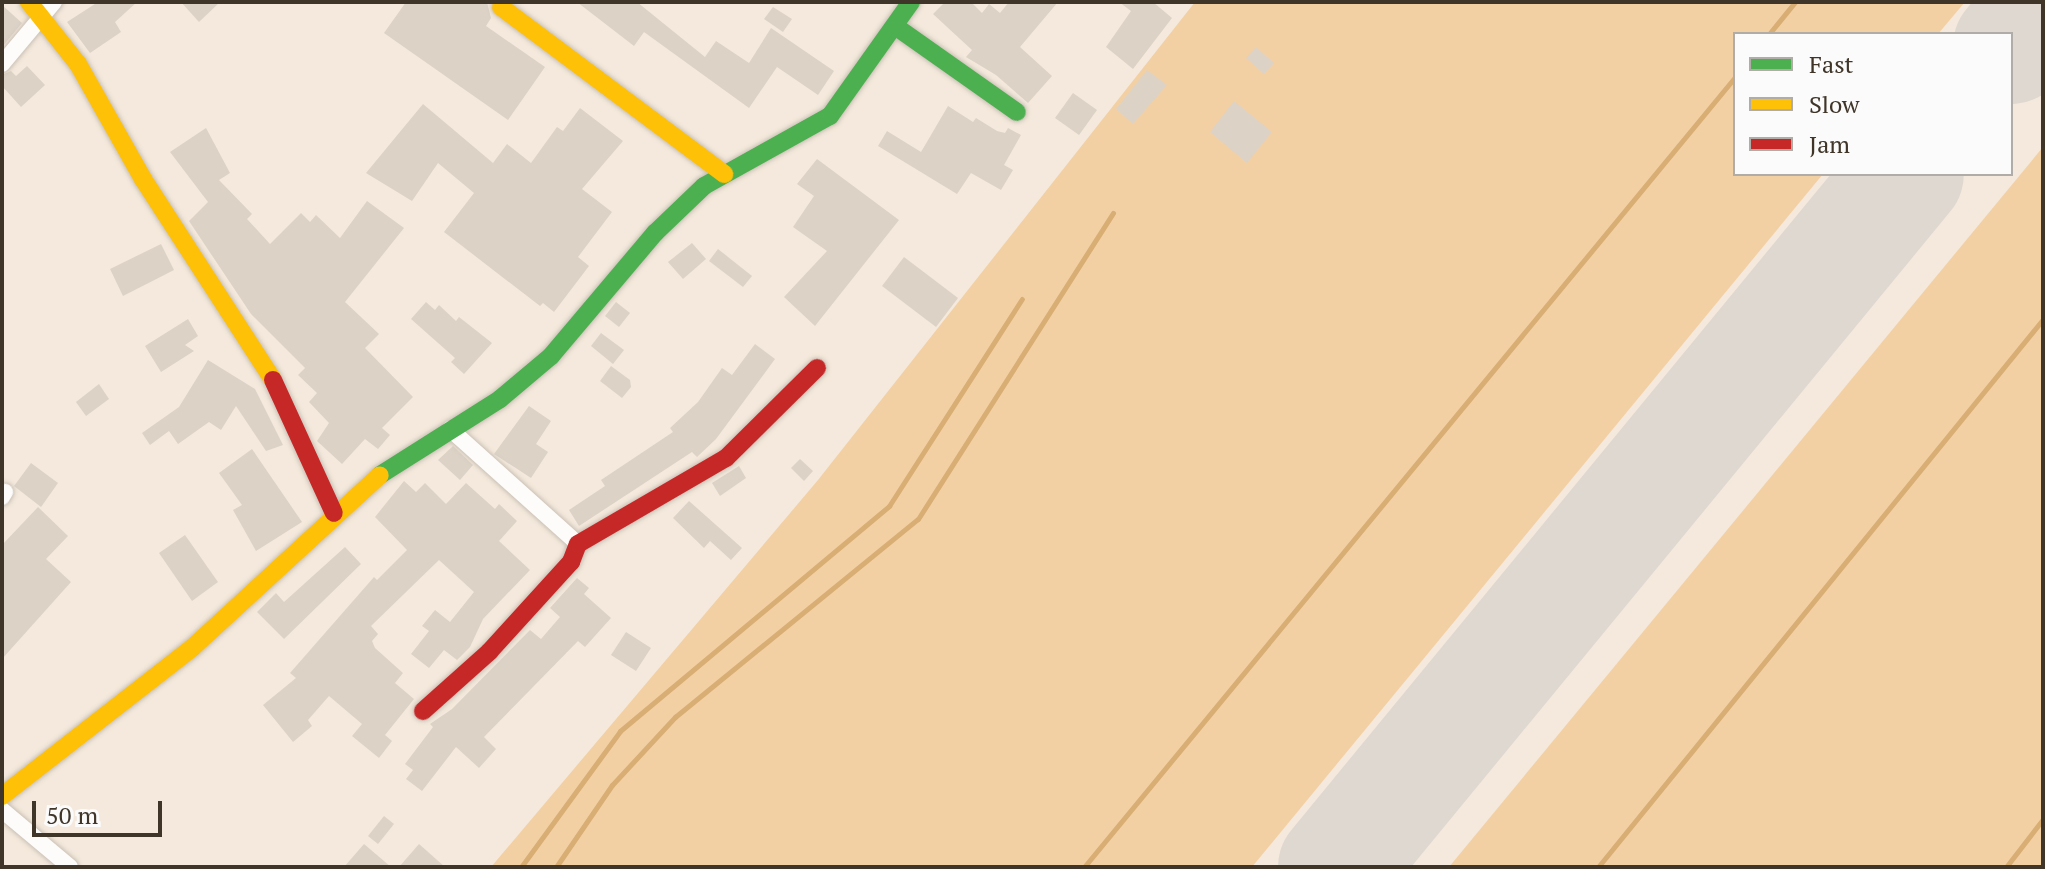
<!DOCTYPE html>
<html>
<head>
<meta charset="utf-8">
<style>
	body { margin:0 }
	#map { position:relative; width:2045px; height:869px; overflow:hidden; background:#f4e9dc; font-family:"PT Serif",serif }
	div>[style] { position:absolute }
	.green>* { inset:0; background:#f3d0a4 }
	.stream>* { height:5px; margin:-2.5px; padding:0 2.5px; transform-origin:2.5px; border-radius:2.5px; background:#d9ae74 }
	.runway>* { height:116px; margin:-58px; padding:0 58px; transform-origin:58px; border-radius:58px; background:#dfd8d0 }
	.building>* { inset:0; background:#dcd2c6 }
	.roads { filter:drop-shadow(0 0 2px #cac0b5) drop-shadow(0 0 2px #cac0b5) }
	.street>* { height:16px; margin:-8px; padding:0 8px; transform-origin:8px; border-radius:8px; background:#fdfcfa }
	.fast>* { height:18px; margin:-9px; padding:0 9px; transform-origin:9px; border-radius:9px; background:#4caf50 }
	.slow>* { height:18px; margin:-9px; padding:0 9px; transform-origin:9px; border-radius:9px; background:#ffc107 }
	.jam>* { height:18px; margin:-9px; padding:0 9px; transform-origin:9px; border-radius:9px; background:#c62828 }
	span { translate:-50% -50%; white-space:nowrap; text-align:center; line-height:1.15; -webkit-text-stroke:6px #fbfbfb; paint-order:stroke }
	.frame { position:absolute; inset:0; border:4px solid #3f3529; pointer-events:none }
	.legend { position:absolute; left:1733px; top:32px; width:280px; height:144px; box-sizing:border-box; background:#fbfbfb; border:2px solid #b0aca7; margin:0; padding:10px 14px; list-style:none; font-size:24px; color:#3f3529 }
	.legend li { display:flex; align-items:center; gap:16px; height:40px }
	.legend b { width:40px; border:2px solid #b0aca7 }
	.scale { position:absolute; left:32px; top:801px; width:130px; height:36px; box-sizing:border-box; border:4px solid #3f3529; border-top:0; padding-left:10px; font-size:24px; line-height:28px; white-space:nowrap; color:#3f3529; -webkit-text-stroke:6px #fbfbfb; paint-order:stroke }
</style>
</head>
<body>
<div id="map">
	<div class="green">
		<div style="clip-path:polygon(1195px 2px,1965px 2px,1938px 34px,1735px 34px,1735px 174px,1823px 174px,1252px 867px,491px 867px,818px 480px)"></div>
		<div style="clip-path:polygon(2043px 147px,2043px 867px,1449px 867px)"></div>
	</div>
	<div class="stream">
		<div style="left:1769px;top:34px;width:41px;rotate:-50.9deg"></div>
		<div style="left:521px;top:867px;width:168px;rotate:-53.9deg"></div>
		<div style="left:620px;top:731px;width:351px;rotate:-39.9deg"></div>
		<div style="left:889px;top:506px;width:246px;rotate:-57.3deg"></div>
		<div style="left:556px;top:867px;width:99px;rotate:-55.7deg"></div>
		<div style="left:612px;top:785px;width:93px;rotate:-47.2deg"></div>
		<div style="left:675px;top:717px;width:313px;rotate:-39.2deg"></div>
		<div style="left:918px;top:519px;width:363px;rotate:-57.5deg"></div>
		<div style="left:1084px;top:867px;width:1024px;rotate:-50.51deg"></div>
		<div style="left:1598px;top:867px;width:706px;rotate:-50.92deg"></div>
		<div style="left:2006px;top:867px;width:61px;rotate:-52.4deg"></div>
	</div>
	<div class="runway">
		<div style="left:2011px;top:46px;width:50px;rotate:-49.9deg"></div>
		<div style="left:1336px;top:867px;width:897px;rotate:-50.56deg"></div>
	</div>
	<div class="building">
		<div style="clip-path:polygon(98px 2px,137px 2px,115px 22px,121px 32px,90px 53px,67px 22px)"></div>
		<div style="clip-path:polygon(181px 2px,220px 2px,199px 22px)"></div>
		<div style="clip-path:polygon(406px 2px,487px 2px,491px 18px,486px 26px,545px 67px,508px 120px,384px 33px)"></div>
		<div style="clip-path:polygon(577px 2px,637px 2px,705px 57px,716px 41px,749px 63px,771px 28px,834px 71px,818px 95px,777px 67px,749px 108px,644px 32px,634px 46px)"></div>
		<div style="clip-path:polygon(945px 2px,971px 2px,982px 13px,989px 4px,1000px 13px,1009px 2px,1058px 2px,1020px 47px,1052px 76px,1028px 103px,996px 75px,966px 57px,972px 50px,933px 14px)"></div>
		<div style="clip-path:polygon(1119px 2px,1153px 2px,1172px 18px,1133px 69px,1106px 47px,1131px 11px)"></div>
		<div style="clip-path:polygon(2px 5px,22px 23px,2px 47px)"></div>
		<div style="clip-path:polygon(773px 7px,792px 19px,783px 32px,764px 19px)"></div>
		<div style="clip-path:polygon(1256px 47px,1274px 63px,1264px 74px,1246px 58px)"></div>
		<div style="clip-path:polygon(27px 66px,45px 85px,21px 107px,2px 86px,2px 75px,11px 71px,16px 76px)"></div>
		<div style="clip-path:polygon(1147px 70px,1167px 85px,1133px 124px,1116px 109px)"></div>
		<div style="clip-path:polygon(1073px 93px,1097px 110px,1079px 135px,1055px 118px)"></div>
		<div style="clip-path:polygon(1234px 101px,1272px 132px,1247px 163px,1210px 132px)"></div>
		<div style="clip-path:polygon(423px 104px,493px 163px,507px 144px,531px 163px,557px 127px,563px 131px,580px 108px,623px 141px,582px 189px,612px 212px,578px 257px,589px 266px,554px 312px,543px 303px,540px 306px,444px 232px,474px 193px,438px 163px,412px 201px,366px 173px)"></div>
		<div style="clip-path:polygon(948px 106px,973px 122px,976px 118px,997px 131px,1005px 133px,1008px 128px,1021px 135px,1004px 165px,1013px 170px,1001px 190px,971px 173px,957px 194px,878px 146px,887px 131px,921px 152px)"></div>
		<div style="clip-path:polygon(206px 128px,230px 173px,219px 180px,252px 214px,247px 219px,270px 244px,301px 213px,310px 222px,316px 215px,340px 238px,367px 201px,404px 228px,345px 302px,379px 334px,365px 348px,413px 397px,382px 428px,390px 435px,378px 449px,365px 439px,342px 464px,317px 441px,329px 423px,309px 402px,317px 393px,298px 375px,305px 368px,251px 314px,189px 221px,208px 202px,170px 152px)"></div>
		<div style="clip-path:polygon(817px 159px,899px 220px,815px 326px,784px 297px,827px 251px,793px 227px,814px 196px,797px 184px)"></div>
		<div style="clip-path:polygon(692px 243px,706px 259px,683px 279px,668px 262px)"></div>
		<div style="clip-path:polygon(161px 244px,174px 270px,123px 296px,110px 269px)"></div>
		<div style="clip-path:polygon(718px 249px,752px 276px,743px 287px,709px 261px)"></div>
		<div style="clip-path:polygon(904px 257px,958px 298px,936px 327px,882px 286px)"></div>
		<div style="clip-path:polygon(426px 302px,435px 310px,439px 305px,456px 321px,459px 317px,492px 343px,464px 374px,451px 362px,455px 358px,411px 319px)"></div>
		<div style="clip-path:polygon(616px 302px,630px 313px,619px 327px,605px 316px)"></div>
		<div style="clip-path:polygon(188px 319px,198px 336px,185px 345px,194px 351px,161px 372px,145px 346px)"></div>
		<div style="clip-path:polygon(601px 333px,624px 350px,613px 364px,591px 346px)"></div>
		<div style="clip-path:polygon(755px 344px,775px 359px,716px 439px,697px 457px,692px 452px,579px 526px,569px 510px,605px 486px,601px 480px,673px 432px,670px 428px,698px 402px,722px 368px,732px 375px)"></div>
		<div style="clip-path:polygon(208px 360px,255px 389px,283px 445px,266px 451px,236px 406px,221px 430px,209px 422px,178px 444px,169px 431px,150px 445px,142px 433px,179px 407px)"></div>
		<div style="clip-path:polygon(611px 366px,630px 380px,631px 387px,622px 398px,600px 381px)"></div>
		<div style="clip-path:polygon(99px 384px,109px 399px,86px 416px,76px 402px)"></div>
		<div style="clip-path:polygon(529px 406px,551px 421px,536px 444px,548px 452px,531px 478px,494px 454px)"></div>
		<div style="clip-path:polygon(453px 446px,473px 465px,460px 480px,438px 460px)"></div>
		<div style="clip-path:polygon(252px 449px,302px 522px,256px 551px,233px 510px,242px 505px,219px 473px)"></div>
		<div style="clip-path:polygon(800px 459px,813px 471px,804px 481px,791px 468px)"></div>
		<div style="clip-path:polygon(31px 463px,58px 483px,41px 507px,14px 486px)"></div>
		<div style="clip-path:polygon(739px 466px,746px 478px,720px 496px,712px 483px)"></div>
		<div style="clip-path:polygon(404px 481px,416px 492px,425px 483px,446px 504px,466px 483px,495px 509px,499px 504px,517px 521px,499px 541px,530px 570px,483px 619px,470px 647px,457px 660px,444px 650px,429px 668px,411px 654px,429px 631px,422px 626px,435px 610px,450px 622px,474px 592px,439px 560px,371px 626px,378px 634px,372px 641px,375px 648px,403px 673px,395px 683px,414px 699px,385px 735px,392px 741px,379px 758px,352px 736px,362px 724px,329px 696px,308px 720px,312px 726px,293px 742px,263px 705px,296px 678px,290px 673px,374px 577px,377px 580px,407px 550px,375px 517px)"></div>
		<div style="clip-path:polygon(689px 501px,742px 548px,731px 560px,710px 541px,704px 548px,673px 518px)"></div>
		<div style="clip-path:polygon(38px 507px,68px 536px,46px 559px,71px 582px,2px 659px,2px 545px)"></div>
		<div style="clip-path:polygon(185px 535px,218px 582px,192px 601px,159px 553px)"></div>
		<div style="clip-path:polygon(345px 547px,361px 564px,284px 639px,257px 612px,276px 593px,284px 602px)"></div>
		<div style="clip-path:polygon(577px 578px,589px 588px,584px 594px,611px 618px,585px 647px,578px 641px,484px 737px,496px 749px,479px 768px,456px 747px,422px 791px,406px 779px,413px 770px,405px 764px,433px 727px,430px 724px,452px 709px,530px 630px,541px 639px,560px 617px,550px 608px)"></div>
		<div style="clip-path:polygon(626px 632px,651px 648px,636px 671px,611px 655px)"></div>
		<div style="clip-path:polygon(384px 816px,394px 824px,378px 844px,368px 836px)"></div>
		<div style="clip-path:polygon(364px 844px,391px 867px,344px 867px)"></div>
		<div style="clip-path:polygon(419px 844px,445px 867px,399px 867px)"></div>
	</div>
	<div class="roads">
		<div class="street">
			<div style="left:2px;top:64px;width:81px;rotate:-50deg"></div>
			<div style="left:450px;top:429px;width:172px;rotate:41.9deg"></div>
			<div style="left:2px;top:497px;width:6px;rotate:-59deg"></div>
			<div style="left:2px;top:810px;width:89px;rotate:40deg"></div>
		</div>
		<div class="fast">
			<div style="left:895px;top:26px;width:149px;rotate:35.2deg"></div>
			<div style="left:380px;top:475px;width:142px;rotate:-32.3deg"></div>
			<div style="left:500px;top:399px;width:67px;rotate:-40.1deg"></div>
			<div style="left:551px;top:356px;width:161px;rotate:-49.8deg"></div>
			<div style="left:655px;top:233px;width:68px;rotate:-43.8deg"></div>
			<div style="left:704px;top:186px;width:144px;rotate:-29.1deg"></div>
			<div style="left:830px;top:116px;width:140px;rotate:-54.6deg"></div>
		</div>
		<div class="slow">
			<div style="left:29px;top:2px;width:79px;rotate:51.7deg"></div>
			<div style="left:78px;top:64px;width:132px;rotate:60.5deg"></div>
			<div style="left:143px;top:179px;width:239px;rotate:57.1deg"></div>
			<div style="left:501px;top:7px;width:279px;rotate:36.8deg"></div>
			<div style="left:2px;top:796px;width:241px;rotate:-37.9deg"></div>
			<div style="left:192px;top:648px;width:255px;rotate:-42.6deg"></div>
		</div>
		<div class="jam">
			<div style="left:273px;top:380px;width:146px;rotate:65.4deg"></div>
			<div style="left:423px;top:711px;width:89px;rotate:-41.8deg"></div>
			<div style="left:489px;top:652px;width:122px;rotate:-47.7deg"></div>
			<div style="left:571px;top:562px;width:19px;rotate:-69deg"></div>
			<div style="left:578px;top:544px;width:171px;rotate:-30.2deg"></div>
			<div style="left:726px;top:458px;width:128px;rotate:-44.7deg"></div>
		</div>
	</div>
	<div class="frame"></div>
	<ul class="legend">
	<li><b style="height:10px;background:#4caf50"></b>Fast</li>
	<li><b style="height:10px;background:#ffc107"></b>Slow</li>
	<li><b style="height:10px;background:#c62828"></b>Jam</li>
	</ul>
	<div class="scale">50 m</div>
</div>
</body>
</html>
